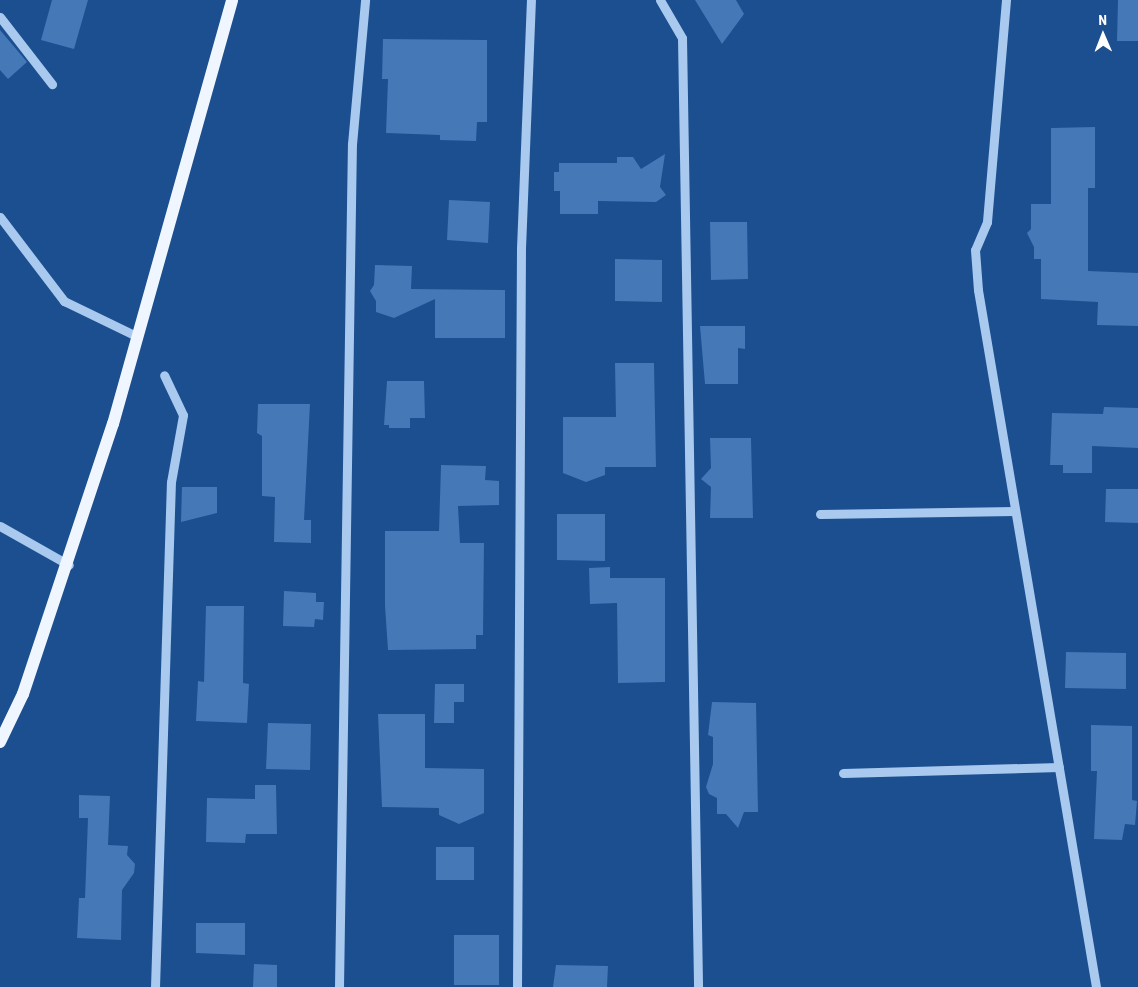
<!DOCTYPE html>
<html>
<head>
<meta charset="utf-8">
<style>
	body { margin:0 }
	#map { position:relative; width:1138px; height:987px; overflow:hidden; background:#1b4f8f; font-family:"Roboto Condensed",sans-serif }
	div>[style] { position:absolute }
	.building>* { inset:0; background:#4478b7 }
	.minor>* { height:9px; margin:-4.5px; padding:0 4.5px; transform-origin:4.5px; border-radius:4.5px; background:#a9c9ee }
	.major>* { height:12px; margin:-6px; padding:0 6px; transform-origin:6px; border-radius:6px; background:#f0f6ff }
	span { translate:-50% -50%; white-space:nowrap; text-align:center; line-height:1.15; -webkit-text-stroke:4.5px #1b4f8f; paint-order:stroke }
	.north { position:absolute; left:1078px; top:10px; width:50px; height:50px; -webkit-text-stroke:4px #1b4f8f; paint-order:stroke; rotate:359deg; font-size:14px; font-weight:700; line-height:20px; text-align:center; color:#fff }
	.north::after { content:''; display:block; margin:auto; width:18px; height:22px; background:#fff; clip-path:polygon(50% 0,100% 100%,50% 72%,0 100%) }
</style>
</head>
<body>
<div id="map">
	<div class="building">
		<div style="clip-path:polygon(52px 0,88px 0,74px 49px,41px 40px)"></div>
		<div style="clip-path:polygon(695px 0,736px 0,744px 14px,722px 44px)"></div>
		<div style="clip-path:polygon(1118px 0,1138px 0,1138px 41px,1117px 41px)"></div>
		<div style="clip-path:polygon(0 30px,27px 62px,8px 79px,0 70px)"></div>
		<div style="clip-path:polygon(383px 39px,487px 40px,487px 122px,477px 122px,476px 141px,440px 140px,440px 135px,386px 133px,388px 79px,382px 79px)"></div>
		<div style="clip-path:polygon(1095px 127px,1095px 188px,1088px 188px,1088px 271px,1138px 273px,1138px 326px,1097px 325px,1098px 302px,1041px 299px,1041px 259px,1034px 259px,1034px 247px,1027px 233px,1031px 229px,1031px 204px,1051px 204px,1051px 128px)"></div>
		<div style="clip-path:polygon(665px 154px,660px 187px,666px 195px,656px 202px,598px 201px,598px 214px,560px 214px,560px 191px,554px 191px,554px 172px,559px 172px,559px 163px,617px 163px,617px 157px,633px 157px,641px 169px)"></div>
		<div style="clip-path:polygon(449px 200px,490px 202px,488px 243px,447px 240px)"></div>
		<div style="clip-path:polygon(710px 222px,747px 222px,748px 279px,711px 280px)"></div>
		<div style="clip-path:polygon(615px 259px,662px 260px,662px 302px,615px 301px)"></div>
		<div style="clip-path:polygon(375px 265px,412px 266px,411px 289px,505px 290px,505px 338px,435px 338px,435px 299px,394px 318px,376px 312px,376px 301px,370px 291px,374px 285px)"></div>
		<div style="clip-path:polygon(700px 326px,745px 326px,745px 349px,738px 348px,738px 384px,705px 384px)"></div>
		<div style="clip-path:polygon(615px 363px,654px 363px,656px 467px,605px 467px,605px 475px,586px 482px,563px 473px,563px 417px,616px 417px)"></div>
		<div style="clip-path:polygon(387px 381px,424px 381px,425px 418px,410px 418px,410px 428px,389px 428px,389px 425px,384px 425px)"></div>
		<div style="clip-path:polygon(258px 404px,310px 404px,304px 520px,311px 520px,311px 543px,274px 542px,275px 497px,262px 496px,262px 436px,257px 433px)"></div>
		<div style="clip-path:polygon(1104px 407px,1138px 408px,1138px 448px,1092px 446px,1092px 473px,1063px 473px,1063px 465px,1050px 465px,1052px 413px,1103px 414px)"></div>
		<div style="clip-path:polygon(710px 438px,751px 438px,753px 518px,710px 518px,711px 487px,701px 479px,711px 468px)"></div>
		<div style="clip-path:polygon(441px 465px,486px 466px,485px 480px,499px 481px,499px 505px,458px 506px,460px 543px,484px 543px,483px 635px,476px 635px,476px 649px,388px 650px,385px 606px,385px 531px,439px 531px)"></div>
		<div style="clip-path:polygon(182px 487px,217px 487px,217px 513px,181px 522px)"></div>
		<div style="clip-path:polygon(1106px 489px,1138px 489px,1138px 523px,1105px 522px)"></div>
		<div style="clip-path:polygon(557px 514px,605px 514px,605px 561px,557px 560px)"></div>
		<div style="clip-path:polygon(610px 567px,610px 578px,665px 578px,665px 682px,618px 683px,617px 603px,590px 604px,589px 568px)"></div>
		<div style="clip-path:polygon(284px 591px,316px 593px,316px 602px,324px 602px,323px 620px,315px 619px,314px 627px,283px 626px)"></div>
		<div style="clip-path:polygon(206px 606px,244px 606px,243px 683px,249px 684px,247px 723px,196px 721px,198px 681px,204px 682px)"></div>
		<div style="clip-path:polygon(1066px 652px,1126px 653px,1126px 689px,1065px 688px)"></div>
		<div style="clip-path:polygon(435px 684px,464px 684px,464px 702px,454px 702px,454px 723px,434px 723px)"></div>
		<div style="clip-path:polygon(712px 702px,756px 703px,758px 812px,744px 812px,738px 828px,726px 814px,717px 814px,717px 798px,709px 794px,706px 787px,713px 764px,713px 737px,708px 735px)"></div>
		<div style="clip-path:polygon(378px 714px,425px 714px,425px 768px,484px 769px,484px 813px,459px 824px,439px 815px,439px 808px,382px 807px)"></div>
		<div style="clip-path:polygon(268px 723px,311px 724px,310px 770px,266px 769px)"></div>
		<div style="clip-path:polygon(1091px 725px,1132px 726px,1132px 800px,1137px 801px,1135px 825px,1125px 824px,1122px 840px,1094px 839px,1097px 771px,1091px 771px)"></div>
		<div style="clip-path:polygon(255px 785px,276px 785px,277px 834px,246px 834px,245px 843px,206px 842px,207px 798px,255px 799px)"></div>
		<div style="clip-path:polygon(79px 795px,110px 796px,108px 845px,128px 846px,127px 855px,135px 864px,134px 873px,122px 890px,121px 940px,77px 938px,79px 898px,85px 898px,88px 818px,79px 818px)"></div>
		<div style="clip-path:polygon(436px 847px,474px 847px,474px 880px,436px 880px)"></div>
		<div style="clip-path:polygon(196px 923px,245px 923px,245px 955px,196px 953px)"></div>
		<div style="clip-path:polygon(454px 935px,499px 935px,499px 985px,454px 985px)"></div>
		<div style="clip-path:polygon(254px 964px,277px 965px,277px 987px,253px 987px)"></div>
		<div style="clip-path:polygon(556px 965px,608px 966px,607px 987px,553px 987px)"></div>
	</div>
	<div class="minor">
		<div style="left:660px;top:0;width:44px;rotate:59.9deg"></div>
		<div style="left:682px;top:38px;width:949px;rotate:89.03deg"></div>
		<div style="left:1006px;top:0;width:223px;rotate:94.9deg"></div>
		<div style="left:987px;top:222px;width:30px;rotate:113deg"></div>
		<div style="left:975px;top:250px;width:40px;rotate:85.7deg"></div>
		<div style="left:978px;top:290px;width:707px;rotate:80.39deg"></div>
		<div style="left:0;top:17px;width:85px;rotate:52.2deg"></div>
		<div style="left:0;top:217px;width:106px;rotate:52.7deg"></div>
		<div style="left:64px;top:301px;width:82px;rotate:25.9deg"></div>
		<div style="left:820px;top:514px;width:195px;rotate:-0.9deg"></div>
		<div style="left:0;top:526px;width:79px;rotate:29.5deg"></div>
		<div style="left:843px;top:773px;width:216px;rotate:-1.6deg"></div>
		<div style="left:155px;top:987px;width:505px;rotate:-88.19deg"></div>
		<div style="left:171px;top:482px;width:68px;rotate:-79.8deg"></div>
		<div style="left:183px;top:415px;width:44px;rotate:-115.4deg"></div>
		<div style="left:339px;top:987px;width:843px;rotate:-89.12deg"></div>
		<div style="left:352px;top:144px;width:145px;rotate:-84.8deg"></div>
		<div style="left:517px;top:987px;width:739px;rotate:-89.69deg"></div>
		<div style="left:521px;top:248px;width:248px;rotate:-87.7deg"></div>
	</div>
	<div class="major">
		<div style="left:0;top:742px;width:53px;rotate:-64.4deg"></div>
		<div style="left:23px;top:694px;width:285px;rotate:-71.6deg"></div>
		<div style="left:113px;top:424px;width:440px;rotate:-74.3deg"></div>
	</div>
	<div class="north">N</div>
</div>
</body>
</html>
